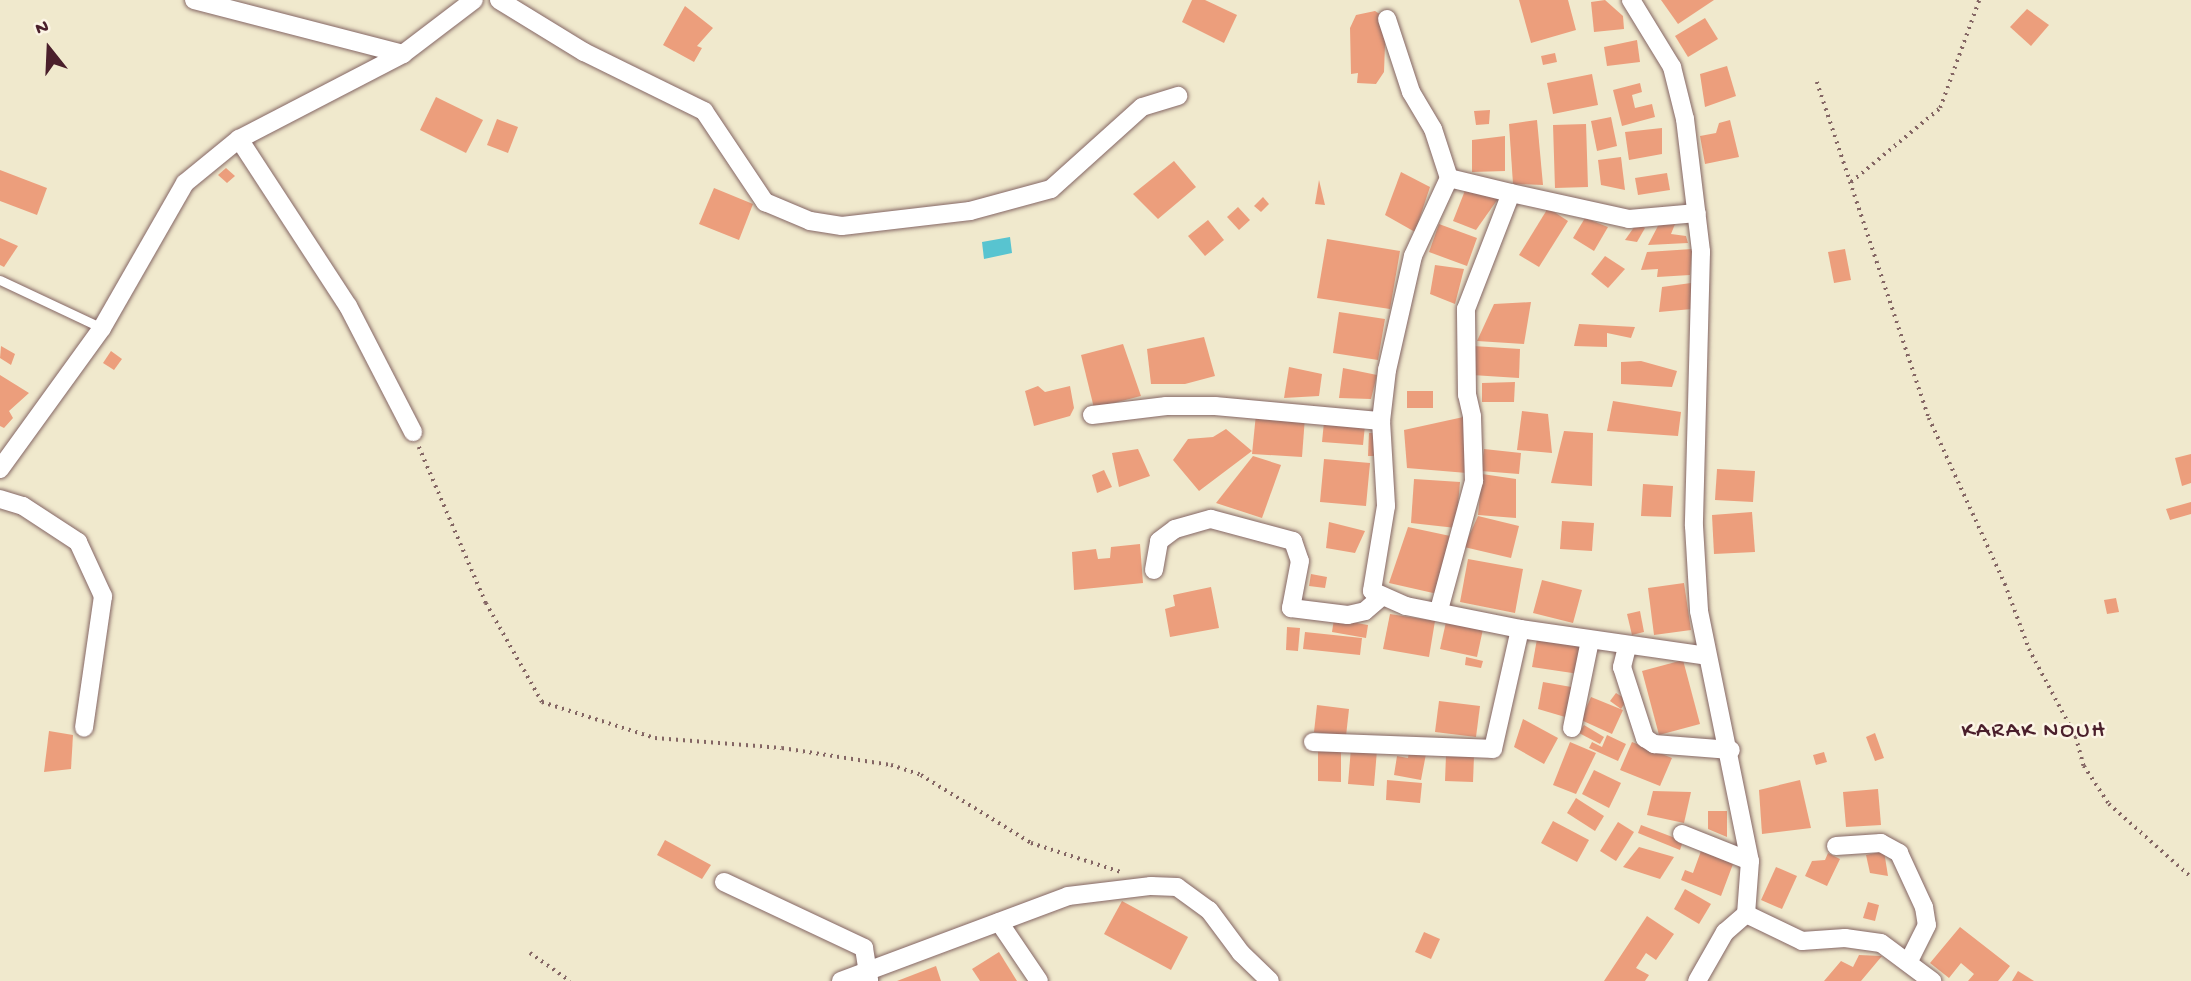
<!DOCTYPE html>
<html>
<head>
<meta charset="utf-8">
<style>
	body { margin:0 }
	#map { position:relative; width:2191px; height:981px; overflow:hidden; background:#f0e9cd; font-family:"Gochi Hand",sans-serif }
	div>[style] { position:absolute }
	.water>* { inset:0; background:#58c4d0 }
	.building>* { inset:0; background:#ec9e7c }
	.path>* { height:3.5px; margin-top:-1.75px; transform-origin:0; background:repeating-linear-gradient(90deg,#846664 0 2px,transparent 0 7px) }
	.roads { filter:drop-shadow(0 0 2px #846664) drop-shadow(0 0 2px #846664) }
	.service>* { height:9px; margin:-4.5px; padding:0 4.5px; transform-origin:4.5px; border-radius:4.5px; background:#fff }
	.minor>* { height:18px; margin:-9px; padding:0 9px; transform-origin:9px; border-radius:9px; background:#fff }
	span { translate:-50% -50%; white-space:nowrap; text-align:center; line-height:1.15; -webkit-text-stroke:5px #fcf5e5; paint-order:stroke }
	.quarter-label { font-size:23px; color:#4a1f2b; letter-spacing:2px }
	.north { position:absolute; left:14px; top:14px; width:70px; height:70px; -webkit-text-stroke:5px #fcf5e5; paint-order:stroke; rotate:342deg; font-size:19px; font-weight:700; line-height:28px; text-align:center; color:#4a1f2b }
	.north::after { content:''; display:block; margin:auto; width:24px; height:32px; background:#4a1f2b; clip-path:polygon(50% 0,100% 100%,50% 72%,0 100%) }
</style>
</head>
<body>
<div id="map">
	<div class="water">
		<div style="clip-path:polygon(1010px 237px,1012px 253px,984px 259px,982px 242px)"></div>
	</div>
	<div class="building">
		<div style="clip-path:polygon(1192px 0,1205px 0,1237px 15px,1224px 43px,1182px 22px)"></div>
		<div style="clip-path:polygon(1519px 0,1568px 0,1576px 30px,1531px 43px)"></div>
		<div style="clip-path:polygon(1605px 0,1623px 16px,1624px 29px,1594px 32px,1591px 2px)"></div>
		<div style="clip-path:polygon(1661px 0,1714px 0,1678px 24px)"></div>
		<div style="clip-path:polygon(685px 6px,713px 28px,697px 46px,702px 48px,694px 62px,663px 45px)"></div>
		<div style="clip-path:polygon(2027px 9px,2049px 25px,2031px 46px,2010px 27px)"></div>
		<div style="clip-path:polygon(1375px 11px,1386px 18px,1384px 72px,1376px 84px,1357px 83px,1358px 73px,1351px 74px,1350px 28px,1356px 15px)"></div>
		<div style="clip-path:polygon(1705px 18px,1718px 39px,1688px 57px,1675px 36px)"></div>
		<div style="clip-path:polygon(1637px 40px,1640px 62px,1607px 66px,1604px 47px)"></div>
		<div style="clip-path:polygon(1555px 53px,1557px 62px,1543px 65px,1541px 56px)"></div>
		<div style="clip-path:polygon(1727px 66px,1736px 96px,1705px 107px,1700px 74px)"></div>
		<div style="clip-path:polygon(1592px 74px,1598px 105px,1553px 114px,1547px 83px)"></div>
		<div style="clip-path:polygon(1640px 83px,1642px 92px,1632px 95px,1635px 108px,1652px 104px,1655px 117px,1622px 126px,1613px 90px)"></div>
		<div style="clip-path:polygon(436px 97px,483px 120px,466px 153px,420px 130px)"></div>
		<div style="clip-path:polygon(1490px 110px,1489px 124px,1476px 125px,1474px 111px)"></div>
		<div style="clip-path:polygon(1611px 117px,1617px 146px,1597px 151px,1591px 121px)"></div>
		<div style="clip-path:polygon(497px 119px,518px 127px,508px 153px,487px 145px)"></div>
		<div style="clip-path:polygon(1537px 120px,1543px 185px,1513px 184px,1509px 124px)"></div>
		<div style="clip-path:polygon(1730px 120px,1739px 157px,1705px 164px,1700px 136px,1716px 133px,1719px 123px)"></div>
		<div style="clip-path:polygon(1586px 124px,1588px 187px,1555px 188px,1553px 125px)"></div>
		<div style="clip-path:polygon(1662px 128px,1662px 154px,1629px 160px,1625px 132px)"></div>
		<div style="clip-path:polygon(1505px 136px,1505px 171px,1472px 172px,1472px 140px)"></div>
		<div style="clip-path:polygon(1621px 157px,1625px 190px,1601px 185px,1598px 160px)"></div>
		<div style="clip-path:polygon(1174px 161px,1196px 187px,1158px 219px,1133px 194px)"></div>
		<div style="clip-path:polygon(226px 168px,235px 176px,227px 183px,218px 175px)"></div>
		<div style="clip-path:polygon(0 170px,47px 188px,37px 215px,0 201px)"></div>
		<div style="clip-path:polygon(1401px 172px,1430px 187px,1415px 232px,1385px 215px)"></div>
		<div style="clip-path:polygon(1667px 173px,1670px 190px,1638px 195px,1635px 178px)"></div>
		<div style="clip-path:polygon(1319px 180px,1325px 205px,1315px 204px)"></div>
		<div style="clip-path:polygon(714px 188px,753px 204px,739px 240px,699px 224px)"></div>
		<div style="clip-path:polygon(1466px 188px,1500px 196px,1476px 230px,1453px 221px)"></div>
		<div style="clip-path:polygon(1263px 197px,1269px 204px,1261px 212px,1254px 206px)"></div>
		<div style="clip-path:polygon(1238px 207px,1250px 220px,1239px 230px,1227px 217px)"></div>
		<div style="clip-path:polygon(1548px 208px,1568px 221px,1539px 267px,1519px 255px)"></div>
		<div style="clip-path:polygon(1585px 218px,1608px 227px,1594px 251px,1573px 238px)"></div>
		<div style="clip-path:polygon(1208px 220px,1224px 240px,1205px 256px,1188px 236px)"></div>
		<div style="clip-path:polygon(1637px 223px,1645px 228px,1637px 242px,1625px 240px)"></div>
		<div style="clip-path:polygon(1439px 224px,1477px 238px,1467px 266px,1429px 252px)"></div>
		<div style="clip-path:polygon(1659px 224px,1675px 224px,1671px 234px,1686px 236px,1688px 243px,1648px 245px)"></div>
		<div style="clip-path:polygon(0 238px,18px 246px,4px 267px,0 265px)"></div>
		<div style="clip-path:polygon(1327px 239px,1400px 251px,1390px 309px,1317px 298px)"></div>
		<div style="clip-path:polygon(1692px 249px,1690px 275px,1657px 277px,1658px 269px,1641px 270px,1647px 252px)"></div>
		<div style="clip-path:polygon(1845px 249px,1851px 280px,1834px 283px,1828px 252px)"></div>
		<div style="clip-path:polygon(1605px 256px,1625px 269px,1608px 288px,1591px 274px)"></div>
		<div style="clip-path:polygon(1435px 265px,1464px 269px,1455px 304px,1430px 294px)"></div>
		<div style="clip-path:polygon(1691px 283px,1692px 309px,1659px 312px,1662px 287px)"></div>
		<div style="clip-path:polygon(1531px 302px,1524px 344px,1477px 341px,1494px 304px)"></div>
		<div style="clip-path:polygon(1339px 312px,1385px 319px,1378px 360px,1333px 353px)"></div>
		<div style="clip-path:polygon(1579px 324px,1635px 327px,1631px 338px,1607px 333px,1607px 347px,1574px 346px)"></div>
		<div style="clip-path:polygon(1204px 337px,1215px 376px,1185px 384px,1151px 384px,1147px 349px)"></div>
		<div style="clip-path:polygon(1123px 344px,1141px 396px,1094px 408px,1081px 355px)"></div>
		<div style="clip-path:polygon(1px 346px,15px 354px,11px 365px,0 358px)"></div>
		<div style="clip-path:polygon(1473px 346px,1520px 349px,1519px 378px,1472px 375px)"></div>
		<div style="clip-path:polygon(111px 351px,122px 359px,114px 370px,103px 363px)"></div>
		<div style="clip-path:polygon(1641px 361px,1677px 371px,1672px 387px,1621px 384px,1621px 362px)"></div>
		<div style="clip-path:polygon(1289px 367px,1322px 374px,1319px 396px,1284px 398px)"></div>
		<div style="clip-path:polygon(1343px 368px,1377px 375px,1371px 399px,1339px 398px)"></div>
		<div style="clip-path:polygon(0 375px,29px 393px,9px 411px,13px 418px,4px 428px,0 426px)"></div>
		<div style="clip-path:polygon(1515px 382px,1514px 402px,1482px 402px,1482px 383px)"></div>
		<div style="clip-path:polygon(1038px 386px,1045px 392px,1070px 386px,1074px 408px,1070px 416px,1034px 426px,1025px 391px)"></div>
		<div style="clip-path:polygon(1407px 391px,1433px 391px,1433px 408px,1407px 408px)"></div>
		<div style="clip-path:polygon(1613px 401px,1681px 412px,1678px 436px,1607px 431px)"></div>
		<div style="clip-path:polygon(1522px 411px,1548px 414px,1552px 453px,1517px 450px)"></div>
		<div style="clip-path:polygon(1256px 414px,1305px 417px,1302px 457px,1252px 454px)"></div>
		<div style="clip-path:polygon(1468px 416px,1467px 473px,1407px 468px,1404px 430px)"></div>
		<div style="clip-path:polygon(1324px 422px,1365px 425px,1363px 445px,1322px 442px)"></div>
		<div style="clip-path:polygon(1226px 429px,1252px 451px,1199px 491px,1173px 460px,1188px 439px,1213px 437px)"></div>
		<div style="clip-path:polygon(1564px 431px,1593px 433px,1592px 486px,1551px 483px)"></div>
		<div style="clip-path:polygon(1369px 433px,1378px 433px,1377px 456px,1368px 456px)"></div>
		<div style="clip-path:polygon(1138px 449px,1150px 476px,1119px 487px,1112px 453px)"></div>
		<div style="clip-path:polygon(1484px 449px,1521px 453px,1519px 474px,1481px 471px)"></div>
		<div style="clip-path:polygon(2191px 454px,2191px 483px,2182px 486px,2175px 458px)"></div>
		<div style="clip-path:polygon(1253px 456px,1281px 465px,1262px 518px,1216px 503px)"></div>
		<div style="clip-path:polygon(1324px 459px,1370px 463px,1366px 506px,1320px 502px)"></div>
		<div style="clip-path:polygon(1717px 469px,1755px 471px,1753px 502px,1715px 500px)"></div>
		<div style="clip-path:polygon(1104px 470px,1112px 487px,1097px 493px,1092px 475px)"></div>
		<div style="clip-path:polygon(1482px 474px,1516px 479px,1516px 518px,1478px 515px)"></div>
		<div style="clip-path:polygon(1414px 479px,1460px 482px,1456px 528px,1411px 523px)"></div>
		<div style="clip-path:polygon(1643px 484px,1673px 486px,1671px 517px,1641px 516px)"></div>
		<div style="clip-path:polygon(2191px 502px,2191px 514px,2170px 520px,2166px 509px)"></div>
		<div style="clip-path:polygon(1752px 512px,1755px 552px,1714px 554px,1712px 515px)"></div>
		<div style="clip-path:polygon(1478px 516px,1519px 526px,1511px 558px,1464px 547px)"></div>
		<div style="clip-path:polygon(1562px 521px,1594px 523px,1592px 551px,1560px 549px)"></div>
		<div style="clip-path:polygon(1329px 522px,1365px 531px,1355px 553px,1326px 548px)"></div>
		<div style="clip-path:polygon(1408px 527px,1455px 537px,1442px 595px,1389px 583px)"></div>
		<div style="clip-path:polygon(1140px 544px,1143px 583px,1074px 590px,1072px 552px,1096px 549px,1098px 559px,1110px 558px,1111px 547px)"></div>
		<div style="clip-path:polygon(1468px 559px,1523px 569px,1515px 613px,1460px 602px)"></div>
		<div style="clip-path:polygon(1311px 574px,1327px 577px,1325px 588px,1309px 586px)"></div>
		<div style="clip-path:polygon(1542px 580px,1582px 590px,1573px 623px,1533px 613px)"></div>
		<div style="clip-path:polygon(1684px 583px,1691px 630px,1654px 635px,1648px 588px)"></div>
		<div style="clip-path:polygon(1211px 587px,1219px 628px,1170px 637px,1165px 609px,1175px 606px,1173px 595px)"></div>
		<div style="clip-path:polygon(2116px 598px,2119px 612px,2107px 614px,2104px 600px)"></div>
		<div style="clip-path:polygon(1640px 611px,1644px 632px,1632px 635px,1627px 614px)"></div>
		<div style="clip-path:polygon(1390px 614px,1435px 621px,1429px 657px,1383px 649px)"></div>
		<div style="clip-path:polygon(1334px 619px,1368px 625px,1366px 638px,1332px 632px)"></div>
		<div style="clip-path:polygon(1446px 622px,1483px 629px,1477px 657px,1440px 649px)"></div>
		<div style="clip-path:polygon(1287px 627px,1300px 628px,1298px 651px,1286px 650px)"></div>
		<div style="clip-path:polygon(1305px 632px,1362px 638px,1360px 655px,1303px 649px)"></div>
		<div style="clip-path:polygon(1537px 639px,1583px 646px,1579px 674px,1532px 667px)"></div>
		<div style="clip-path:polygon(1466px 657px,1483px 661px,1481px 668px,1465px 665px)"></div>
		<div style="clip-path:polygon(1683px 660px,1700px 724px,1659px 735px,1642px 671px)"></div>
		<div style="clip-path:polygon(1543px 682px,1577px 688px,1572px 719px,1538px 709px)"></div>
		<div style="clip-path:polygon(1616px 693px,1627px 700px,1621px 709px,1610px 701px)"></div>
		<div style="clip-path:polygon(1591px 697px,1623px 710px,1612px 734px,1581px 720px)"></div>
		<div style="clip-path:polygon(1439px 701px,1480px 706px,1476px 737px,1435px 732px)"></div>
		<div style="clip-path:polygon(1317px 705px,1349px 709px,1346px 736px,1314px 732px)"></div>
		<div style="clip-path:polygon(1523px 719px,1558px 738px,1544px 764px,1514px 747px)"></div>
		<div style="clip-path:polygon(1584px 725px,1604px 737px,1600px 744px,1579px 733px)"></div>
		<div style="clip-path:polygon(49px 731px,73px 735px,71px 769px,44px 772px)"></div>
		<div style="clip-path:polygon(1875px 733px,1884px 758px,1875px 761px,1866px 737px)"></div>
		<div style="clip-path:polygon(1607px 735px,1626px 744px,1618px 761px,1589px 748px,1592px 742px,1602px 747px)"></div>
		<div style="clip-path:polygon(1570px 742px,1596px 753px,1576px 794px,1553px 785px)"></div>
		<div style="clip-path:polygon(1632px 742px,1672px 758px,1660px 786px,1620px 770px)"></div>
		<div style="clip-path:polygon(1318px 746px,1341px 746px,1341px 782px,1318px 781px)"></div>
		<div style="clip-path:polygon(1351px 748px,1377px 750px,1374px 786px,1348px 784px)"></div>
		<div style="clip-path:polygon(1409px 751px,1426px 754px,1421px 780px,1394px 775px,1397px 756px,1408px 758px)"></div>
		<div style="clip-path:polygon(1824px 752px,1827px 762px,1816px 765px,1813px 755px)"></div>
		<div style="clip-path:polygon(1446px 755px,1474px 756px,1473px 782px,1445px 781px)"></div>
		<div style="clip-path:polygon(1594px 770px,1621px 783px,1609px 808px,1582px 794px)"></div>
		<div style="clip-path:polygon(1387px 780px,1422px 783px,1420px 803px,1386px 800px)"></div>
		<div style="clip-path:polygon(1800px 780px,1811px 828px,1762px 834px,1759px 790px)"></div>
		<div style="clip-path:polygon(1878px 789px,1881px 825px,1846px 827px,1843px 792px)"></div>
		<div style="clip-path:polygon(1653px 791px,1691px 792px,1684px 823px,1647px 815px)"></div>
		<div style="clip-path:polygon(1576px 798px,1604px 816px,1595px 831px,1567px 813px)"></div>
		<div style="clip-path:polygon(1708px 811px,1727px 811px,1727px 837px,1708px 829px)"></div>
		<div style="clip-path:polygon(1553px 821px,1589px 840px,1577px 862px,1541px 843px)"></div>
		<div style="clip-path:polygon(1618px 822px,1634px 832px,1616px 861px,1600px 851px)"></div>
		<div style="clip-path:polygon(1641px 825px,1683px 841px,1680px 850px,1638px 833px)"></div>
		<div style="clip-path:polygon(665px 840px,711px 865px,702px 879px,657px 855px)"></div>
		<div style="clip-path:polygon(1639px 847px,1674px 857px,1660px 879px,1623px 867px)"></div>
		<div style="clip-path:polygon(1701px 851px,1733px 864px,1721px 896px,1681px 880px,1685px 870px,1693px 873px)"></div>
		<div style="clip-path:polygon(1884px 851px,1888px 876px,1870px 873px,1866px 855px)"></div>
		<div style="clip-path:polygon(1828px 853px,1840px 859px,1827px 886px,1805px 876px,1812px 861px,1825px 860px)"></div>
		<div style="clip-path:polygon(1776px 867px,1797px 876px,1782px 909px,1761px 900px)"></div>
		<div style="clip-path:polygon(1685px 889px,1711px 904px,1699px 924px,1674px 909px)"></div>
		<div style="clip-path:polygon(1122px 901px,1188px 937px,1171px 970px,1104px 934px)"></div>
		<div style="clip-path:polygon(1868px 902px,1879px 905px,1875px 921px,1863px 918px)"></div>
		<div style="clip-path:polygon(1647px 916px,1674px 934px,1656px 960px,1646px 953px,1636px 968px,1649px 975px,1645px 981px,1604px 981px)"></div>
		<div style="clip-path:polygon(1960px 927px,2010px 966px,1998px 981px,1968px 981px,1974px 974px,1961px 963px,1949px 978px,1930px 963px)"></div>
		<div style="clip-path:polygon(1424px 932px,1440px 939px,1431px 959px,1415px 952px)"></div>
		<div style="clip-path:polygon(999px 952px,1017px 981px,980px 981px,972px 969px)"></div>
		<div style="clip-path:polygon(1859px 955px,1882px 956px,1861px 981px,1824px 981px,1841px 961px,1853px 967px)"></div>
		<div style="clip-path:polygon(936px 966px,941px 981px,897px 981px)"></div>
		<div style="clip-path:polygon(2018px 971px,2034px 981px,2012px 981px)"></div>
	</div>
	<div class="path">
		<div style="left:1817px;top:82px;width:354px;rotate:71.6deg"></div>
		<div style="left:1929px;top:418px;width:183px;rotate:65.4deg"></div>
		<div style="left:2005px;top:584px;width:69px;rotate:69.7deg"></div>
		<div style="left:2029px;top:649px;width:100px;rotate:61.9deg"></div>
		<div style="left:2076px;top:737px;width:30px;rotate:75deg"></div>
		<div style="left:2084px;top:766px;width:45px;rotate:56.7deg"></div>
		<div style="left:2109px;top:804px;width:110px;rotate:41.7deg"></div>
		<div style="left:1851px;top:182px;width:116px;rotate:-39.7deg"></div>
		<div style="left:1940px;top:108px;width:115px;rotate:-70.1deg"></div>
		<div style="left:419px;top:447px;width:170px;rotate:66.8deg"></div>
		<div style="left:486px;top:603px;width:114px;rotate:60.5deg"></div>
		<div style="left:542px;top:702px;width:119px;rotate:17.7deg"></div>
		<div style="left:655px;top:738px;width:127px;rotate:4.5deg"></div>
		<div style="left:782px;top:748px;width:110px;rotate:8.9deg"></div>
		<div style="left:891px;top:765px;width:32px;rotate:18deg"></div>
		<div style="left:921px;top:775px;width:129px;rotate:31.7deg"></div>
		<div style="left:1031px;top:843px;width:95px;rotate:17.9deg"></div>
		<div style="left:530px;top:953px;width:49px;rotate:35deg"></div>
	</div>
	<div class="roads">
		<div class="service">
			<div style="left:0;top:280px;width:113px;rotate:25.2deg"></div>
		</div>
		<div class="minor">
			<div style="left:194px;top:0;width:216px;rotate:14.5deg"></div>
			<div style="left:499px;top:0;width:100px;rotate:31.5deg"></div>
			<div style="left:584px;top:52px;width:134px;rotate:26.2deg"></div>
			<div style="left:704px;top:111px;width:110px;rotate:56.2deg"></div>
			<div style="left:765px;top:202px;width:49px;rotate:22.9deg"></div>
			<div style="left:810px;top:221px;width:32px;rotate:9deg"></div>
			<div style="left:842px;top:226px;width:129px;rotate:-6.7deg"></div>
			<div style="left:970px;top:211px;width:84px;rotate:-15.2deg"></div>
			<div style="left:1051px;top:189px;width:122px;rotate:-42deg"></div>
			<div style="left:1142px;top:107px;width:38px;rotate:-17deg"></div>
			<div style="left:1631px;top:0;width:79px;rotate:58.5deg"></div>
			<div style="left:1672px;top:67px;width:54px;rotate:76deg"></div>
			<div style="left:1685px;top:119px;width:134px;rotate:83.1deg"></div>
			<div style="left:1701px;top:252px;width:274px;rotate:91.5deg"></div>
			<div style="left:1694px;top:526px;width:85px;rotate:86.6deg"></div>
			<div style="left:1699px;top:611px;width:255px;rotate:78.5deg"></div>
			<div style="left:1750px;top:861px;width:53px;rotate:94.3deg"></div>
			<div style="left:1746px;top:914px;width:28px;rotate:139deg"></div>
			<div style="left:1725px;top:932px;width:56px;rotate:119.7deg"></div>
			<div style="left:1387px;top:19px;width:77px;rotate:71.8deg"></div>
			<div style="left:1411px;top:92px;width:43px;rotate:59.3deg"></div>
			<div style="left:1433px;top:129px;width:52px;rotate:71.9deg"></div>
			<div style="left:1449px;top:178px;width:86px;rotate:114.8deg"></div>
			<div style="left:1413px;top:256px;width:117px;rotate:102.8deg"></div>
			<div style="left:1387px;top:370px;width:51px;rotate:96.7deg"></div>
			<div style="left:1381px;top:421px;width:85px;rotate:86.6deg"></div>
			<div style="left:1386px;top:506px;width:86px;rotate:99.4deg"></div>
			<div style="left:1372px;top:591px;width:37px;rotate:24deg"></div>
			<div style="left:1406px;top:606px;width:116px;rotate:11.4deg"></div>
			<div style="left:1520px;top:629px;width:189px;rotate:8.2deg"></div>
			<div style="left:239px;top:139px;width:199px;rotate:56.9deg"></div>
			<div style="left:348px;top:306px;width:142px;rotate:62.7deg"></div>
			<div style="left:1511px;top:193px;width:121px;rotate:12.4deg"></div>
			<div style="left:1629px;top:219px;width:68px;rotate:-5deg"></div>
			<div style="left:1092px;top:415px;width:75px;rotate:-6.9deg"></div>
			<div style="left:1166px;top:406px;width:49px"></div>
			<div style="left:1215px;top:406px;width:167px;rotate:5.2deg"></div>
			<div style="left:0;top:469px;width:174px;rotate:-54.1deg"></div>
			<div style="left:102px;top:328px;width:167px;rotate:-60.2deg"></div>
			<div style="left:185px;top:183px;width:70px;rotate:-39.2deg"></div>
			<div style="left:239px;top:139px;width:185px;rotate:-27.4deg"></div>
			<div style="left:403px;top:54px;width:89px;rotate:-37.3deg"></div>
			<div style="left:0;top:499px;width:24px;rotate:17deg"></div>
			<div style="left:23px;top:506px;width:66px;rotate:33.2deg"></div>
			<div style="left:78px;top:542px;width:60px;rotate:65.2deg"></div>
			<div style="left:103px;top:596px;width:133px;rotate:98.2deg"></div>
			<div style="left:1154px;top:570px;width:29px;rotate:-80deg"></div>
			<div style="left:1159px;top:541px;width:20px;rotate:-37deg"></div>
			<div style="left:1175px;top:529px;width:37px;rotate:-16deg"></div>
			<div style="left:1211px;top:519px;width:85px;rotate:15deg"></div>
			<div style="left:1293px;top:541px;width:21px;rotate:71deg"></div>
			<div style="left:1300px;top:561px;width:48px;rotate:100.8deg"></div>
			<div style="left:1291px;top:608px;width:57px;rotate:7deg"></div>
			<div style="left:1348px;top:615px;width:17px;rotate:-13deg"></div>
			<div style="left:1365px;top:611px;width:20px;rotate:-41deg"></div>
			<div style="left:1439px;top:610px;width:134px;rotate:-74.8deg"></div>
			<div style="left:1474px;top:481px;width:65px;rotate:-91.8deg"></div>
			<div style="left:1472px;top:416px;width:22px;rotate:-103deg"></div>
			<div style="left:1467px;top:395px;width:86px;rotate:-90.7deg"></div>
			<div style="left:1466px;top:309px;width:124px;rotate:-68.8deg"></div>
			<div style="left:1511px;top:193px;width:64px;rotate:-166.4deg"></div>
			<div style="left:1627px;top:647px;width:21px;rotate:104deg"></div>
			<div style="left:1622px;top:667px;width:75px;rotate:72.1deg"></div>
			<div style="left:1645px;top:738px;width:11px;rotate:34deg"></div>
			<div style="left:1654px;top:744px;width:77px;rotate:4.5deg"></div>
			<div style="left:1572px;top:728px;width:90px;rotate:-78.4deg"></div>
			<div style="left:1313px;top:742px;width:180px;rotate:2.2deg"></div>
			<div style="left:1493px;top:749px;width:123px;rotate:-77.3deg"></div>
			<div style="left:1682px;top:834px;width:73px;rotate:21.7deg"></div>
			<div style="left:1836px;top:846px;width:45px;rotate:-3.8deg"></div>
			<div style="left:1881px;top:843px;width:21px;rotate:29deg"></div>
			<div style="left:1899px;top:853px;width:60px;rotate:65.2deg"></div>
			<div style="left:1924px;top:907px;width:18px;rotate:81deg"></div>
			<div style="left:1927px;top:925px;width:40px;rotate:116.6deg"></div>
			<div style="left:724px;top:882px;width:155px;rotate:25.2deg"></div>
			<div style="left:864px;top:948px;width:33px;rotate:81deg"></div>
			<div style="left:1746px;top:914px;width:62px;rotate:25.7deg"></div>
			<div style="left:1802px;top:941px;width:43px;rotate:-4deg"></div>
			<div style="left:1845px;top:938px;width:36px;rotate:8deg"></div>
			<div style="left:1881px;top:943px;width:64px;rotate:36.7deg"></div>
			<div style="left:999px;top:922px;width:71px;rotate:55.9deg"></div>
			<div style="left:841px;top:981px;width:242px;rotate:-20.5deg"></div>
			<div style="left:1068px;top:896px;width:84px;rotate:-6.9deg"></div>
			<div style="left:1151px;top:886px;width:26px;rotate:2deg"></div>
			<div style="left:1177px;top:887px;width:39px;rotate:36deg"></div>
			<div style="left:1209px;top:910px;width:54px;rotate:53.3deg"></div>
			<div style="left:1241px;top:953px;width:40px;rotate:44deg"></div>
		</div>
	</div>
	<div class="quarter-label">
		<span style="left:2034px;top:732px">KARAK NOUH</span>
	</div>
	<div class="north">N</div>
</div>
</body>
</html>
